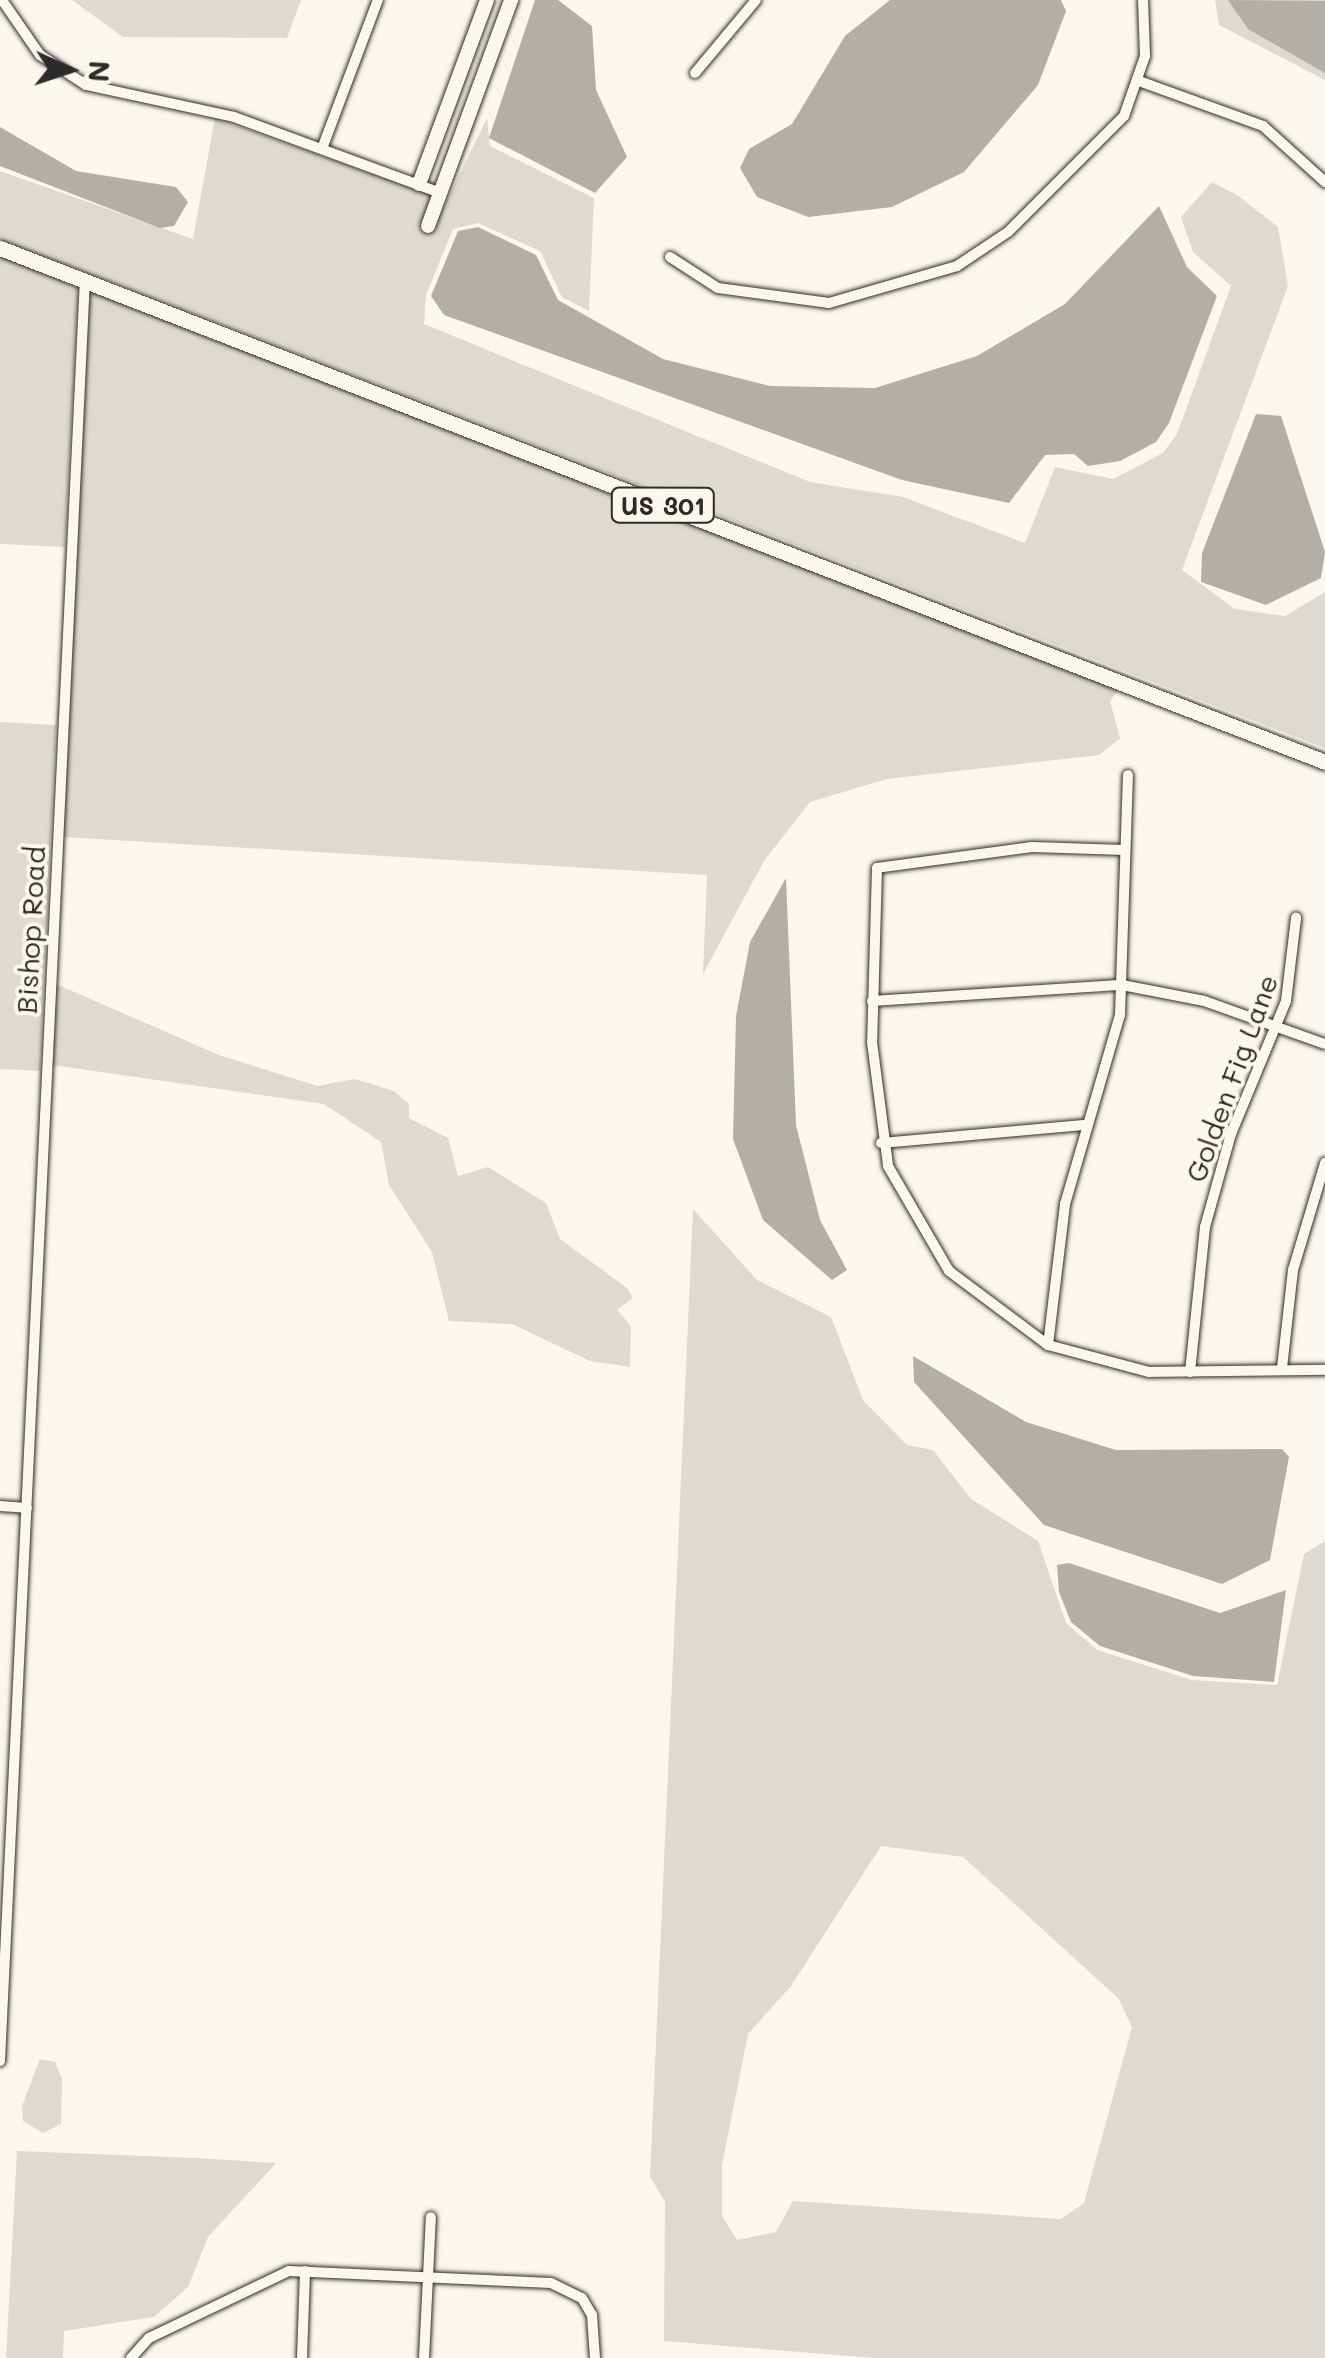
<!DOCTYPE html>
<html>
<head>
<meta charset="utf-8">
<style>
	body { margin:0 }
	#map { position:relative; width:1325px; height:2358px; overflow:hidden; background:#fbf7ec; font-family:Mali,sans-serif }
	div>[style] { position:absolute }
	.green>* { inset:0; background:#dddad0 }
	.water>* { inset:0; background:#b1afa7 }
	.roads { filter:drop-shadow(0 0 2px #2b2b2b) drop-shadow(0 0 2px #2b2b2b) }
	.street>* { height:10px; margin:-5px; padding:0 5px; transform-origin:5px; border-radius:5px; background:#fbf7ec }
	.secondary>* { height:14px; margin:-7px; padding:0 7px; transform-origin:7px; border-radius:7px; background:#fbf7ec }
	.primary>* { height:15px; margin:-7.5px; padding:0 7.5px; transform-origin:7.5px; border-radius:7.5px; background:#fbf7ec }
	span { translate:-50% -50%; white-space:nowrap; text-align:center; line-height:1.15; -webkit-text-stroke:8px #fbf7ec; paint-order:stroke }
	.shield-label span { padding:2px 8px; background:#fbf7ec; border:2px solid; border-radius:8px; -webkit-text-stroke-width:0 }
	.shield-label { font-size:25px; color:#2b2b2b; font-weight:700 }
	.street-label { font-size:28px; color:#2b2b2b }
	.north { position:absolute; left:20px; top:20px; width:100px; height:100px; -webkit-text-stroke:8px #fbf7ec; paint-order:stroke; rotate:93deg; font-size:28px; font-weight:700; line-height:40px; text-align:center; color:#2b2b2b }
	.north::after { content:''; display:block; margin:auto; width:35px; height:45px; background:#2b2b2b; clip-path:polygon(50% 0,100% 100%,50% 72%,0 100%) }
</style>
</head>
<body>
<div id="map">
	<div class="green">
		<div style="clip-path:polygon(72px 0,301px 0,287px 38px,123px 37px)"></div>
		<div style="clip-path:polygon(1215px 0,1325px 0,1325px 80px,1219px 25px)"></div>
		<div style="clip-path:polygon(215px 118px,433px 196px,420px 229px,431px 233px,487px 118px,490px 146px,594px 198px,589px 311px,562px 297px,540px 251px,478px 223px,453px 229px,426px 295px,424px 324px,810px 482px,903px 497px,1025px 543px,1055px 467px,1113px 479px,1163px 453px,1177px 434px,1231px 286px,1193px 252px,1181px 217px,1212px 182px,1237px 195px,1278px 227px,1288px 286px,1182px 570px,1235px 609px,1285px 616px,1325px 592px,1325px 748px,0 239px,0 171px,193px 239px)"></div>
		<div style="clip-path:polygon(0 257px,78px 284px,65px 547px,0 544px)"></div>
		<div style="clip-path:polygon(90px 289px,1120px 688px,1110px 701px,1120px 738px,1099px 755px,887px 779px,810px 802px,764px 861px,703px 974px,707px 875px,63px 837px)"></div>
		<div style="clip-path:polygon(0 722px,56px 725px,40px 1071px,0 1069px)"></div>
		<div style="clip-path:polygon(56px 984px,219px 1055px,317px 1086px,355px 1079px,394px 1091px,409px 1104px,409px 1118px,448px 1138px,458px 1176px,488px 1167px,546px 1203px,560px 1239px,627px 1288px,633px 1298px,617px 1310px,631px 1326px,630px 1367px,590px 1361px,512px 1324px,449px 1321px,432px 1252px,389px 1185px,381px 1142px,324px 1104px,52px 1065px)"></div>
		<div style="clip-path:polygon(evenodd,693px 1209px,757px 1280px,831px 1317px,863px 1400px,907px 1445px,933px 1450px,971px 1499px,1038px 1541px,1066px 1623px,1097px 1650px,1192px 1680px,1277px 1685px,1304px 1554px,1325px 1541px,1325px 2358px,875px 2358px,664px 2341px,665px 2202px,650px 2177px,693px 1209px,881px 1846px,963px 1857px,1118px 1998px,1132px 2027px,1084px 2203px,1061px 2219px,793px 2201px,776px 2232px,737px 2240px,722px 2216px,722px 2165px,748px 2034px,791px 1986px,881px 1846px)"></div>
		<div style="clip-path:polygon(40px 2059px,55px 2062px,62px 2079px,61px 2124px,43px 2133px,23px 2121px,22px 2106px)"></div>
		<div style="clip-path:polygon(17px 2151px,196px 2158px,276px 2163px,208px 2237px,188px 2287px,154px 2317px,64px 2331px,63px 2358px,6px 2358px)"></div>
	</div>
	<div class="water">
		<div style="clip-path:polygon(535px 0,558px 0,592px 26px,596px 90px,627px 157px,595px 193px,489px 138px)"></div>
		<div style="clip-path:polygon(890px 0,1061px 0,1066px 11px,1038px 85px,964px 172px,892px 207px,808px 217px,757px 197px,740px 168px,749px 149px,792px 124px,845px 36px)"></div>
		<div style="clip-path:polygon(1228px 0,1325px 1px,1325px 73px,1248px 29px)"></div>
		<div style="clip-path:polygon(0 127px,76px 171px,176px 187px,188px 202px,174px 226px,160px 228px,0 166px)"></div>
		<div style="clip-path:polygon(1159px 206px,1187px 267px,1217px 296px,1169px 423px,1156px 442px,1120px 461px,1088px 466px,1074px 454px,1045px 455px,1009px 503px,902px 480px,444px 315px,431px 296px,458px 231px,478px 227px,536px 255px,558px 300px,663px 359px,770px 386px,875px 388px,977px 356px,1065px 304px)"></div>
		<div style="clip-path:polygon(1256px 414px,1281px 416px,1325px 552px,1321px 578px,1266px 605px,1201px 582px,1202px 553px)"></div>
		<div style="clip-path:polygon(786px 878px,796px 1125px,820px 1220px,847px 1270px,832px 1280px,763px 1220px,733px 1139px,736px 1016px,750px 942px)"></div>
		<div style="clip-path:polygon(913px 1356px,1026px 1422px,1116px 1450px,1282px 1449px,1289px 1457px,1270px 1560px,1222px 1584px,1044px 1525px,914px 1382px)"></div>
		<div style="clip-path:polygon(1069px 1563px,1220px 1613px,1286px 1590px,1274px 1682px,1193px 1676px,1100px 1646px,1071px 1622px,1059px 1592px,1057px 1565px)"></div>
	</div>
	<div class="roads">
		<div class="street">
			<div style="left:2px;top:0;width:67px;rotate:55.4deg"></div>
			<div style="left:40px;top:55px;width:55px;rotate:33.1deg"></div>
			<div style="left:86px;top:85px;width:151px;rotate:12.2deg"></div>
			<div style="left:234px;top:117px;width:221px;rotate:20.2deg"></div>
			<div style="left:695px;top:73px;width:95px;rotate:-50.1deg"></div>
			<div style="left:1139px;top:81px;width:132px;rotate:19.9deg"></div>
			<div style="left:1263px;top:126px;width:84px;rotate:42.1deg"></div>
			<div style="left:323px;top:146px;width:156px;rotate:-69.4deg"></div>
			<div style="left:670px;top:257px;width:57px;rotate:32.9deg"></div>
			<div style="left:718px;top:288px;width:112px;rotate:7.7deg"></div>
			<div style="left:829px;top:303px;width:133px;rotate:-16.1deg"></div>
			<div style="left:957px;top:266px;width:61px;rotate:-33.7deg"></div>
			<div style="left:1008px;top:232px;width:164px;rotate:-45deg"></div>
			<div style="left:1124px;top:116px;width:64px;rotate:-70.7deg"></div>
			<div style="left:1145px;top:56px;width:56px;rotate:-92deg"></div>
			<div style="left:1125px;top:850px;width:93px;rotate:-178.2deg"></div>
			<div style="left:1032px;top:847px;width:156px;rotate:172.3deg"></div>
			<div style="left:877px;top:868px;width:174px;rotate:91.6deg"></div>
			<div style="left:872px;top:1042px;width:125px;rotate:82.6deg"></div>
			<div style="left:888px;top:1166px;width:121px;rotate:59.8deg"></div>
			<div style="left:949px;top:1271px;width:124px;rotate:36.8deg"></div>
			<div style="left:1048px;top:1345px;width:105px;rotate:15deg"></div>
			<div style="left:1149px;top:1372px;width:176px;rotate:-0.7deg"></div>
			<div style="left:872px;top:1001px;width:251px;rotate:-3.7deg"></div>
			<div style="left:1122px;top:985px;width:84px;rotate:11deg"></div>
			<div style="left:1204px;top:1001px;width:128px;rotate:19.6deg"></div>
			<div style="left:881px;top:1143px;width:204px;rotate:-5.1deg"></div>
			<div style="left:1048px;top:1345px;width:142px;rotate:-83.1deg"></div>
			<div style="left:1065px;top:1204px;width:197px;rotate:-73.8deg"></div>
			<div style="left:1120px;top:1015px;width:240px;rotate:-88.1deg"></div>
			<div style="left:1282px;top:1368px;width:99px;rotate:-83.6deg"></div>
			<div style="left:1293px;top:1270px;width:112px;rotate:-73.3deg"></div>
			<div style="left:1190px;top:1372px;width:146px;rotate:-84.1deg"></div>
			<div style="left:1205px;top:1227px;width:97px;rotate:-74.4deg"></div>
			<div style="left:1231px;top:1134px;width:144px;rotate:-67.5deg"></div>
			<div style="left:1286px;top:1001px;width:84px;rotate:-83.1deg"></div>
			<div style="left:0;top:1506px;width:27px;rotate:4deg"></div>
			<div style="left:0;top:2061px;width:1782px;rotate:-87.27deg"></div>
			<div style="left:131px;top:2358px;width:27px;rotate:-48deg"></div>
			<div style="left:149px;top:2338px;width:155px;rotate:-25.6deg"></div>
			<div style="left:289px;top:2271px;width:262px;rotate:2.6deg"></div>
			<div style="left:551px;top:2283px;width:34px;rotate:26deg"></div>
			<div style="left:582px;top:2298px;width:20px;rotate:60deg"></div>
			<div style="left:592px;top:2315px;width:43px;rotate:86deg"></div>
			<div style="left:302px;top:2358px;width:87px;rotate:-88deg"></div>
			<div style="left:424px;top:2358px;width:141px;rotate:-87.2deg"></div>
		</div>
		<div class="secondary">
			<div style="left:419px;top:184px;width:196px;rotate:-69.7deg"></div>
			<div style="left:428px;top:226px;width:241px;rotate:-69.8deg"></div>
		</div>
		<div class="primary">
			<div style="left:0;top:248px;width:1421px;rotate:21.2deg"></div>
		</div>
	</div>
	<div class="shield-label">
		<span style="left:663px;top:505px">US 301</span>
	</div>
	<div class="street-label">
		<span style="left:30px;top:930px;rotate:-87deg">Bishop Road</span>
		<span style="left:1231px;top:1078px;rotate:-70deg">Golden Fig Lane</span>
	</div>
	<div class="north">N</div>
</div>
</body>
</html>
